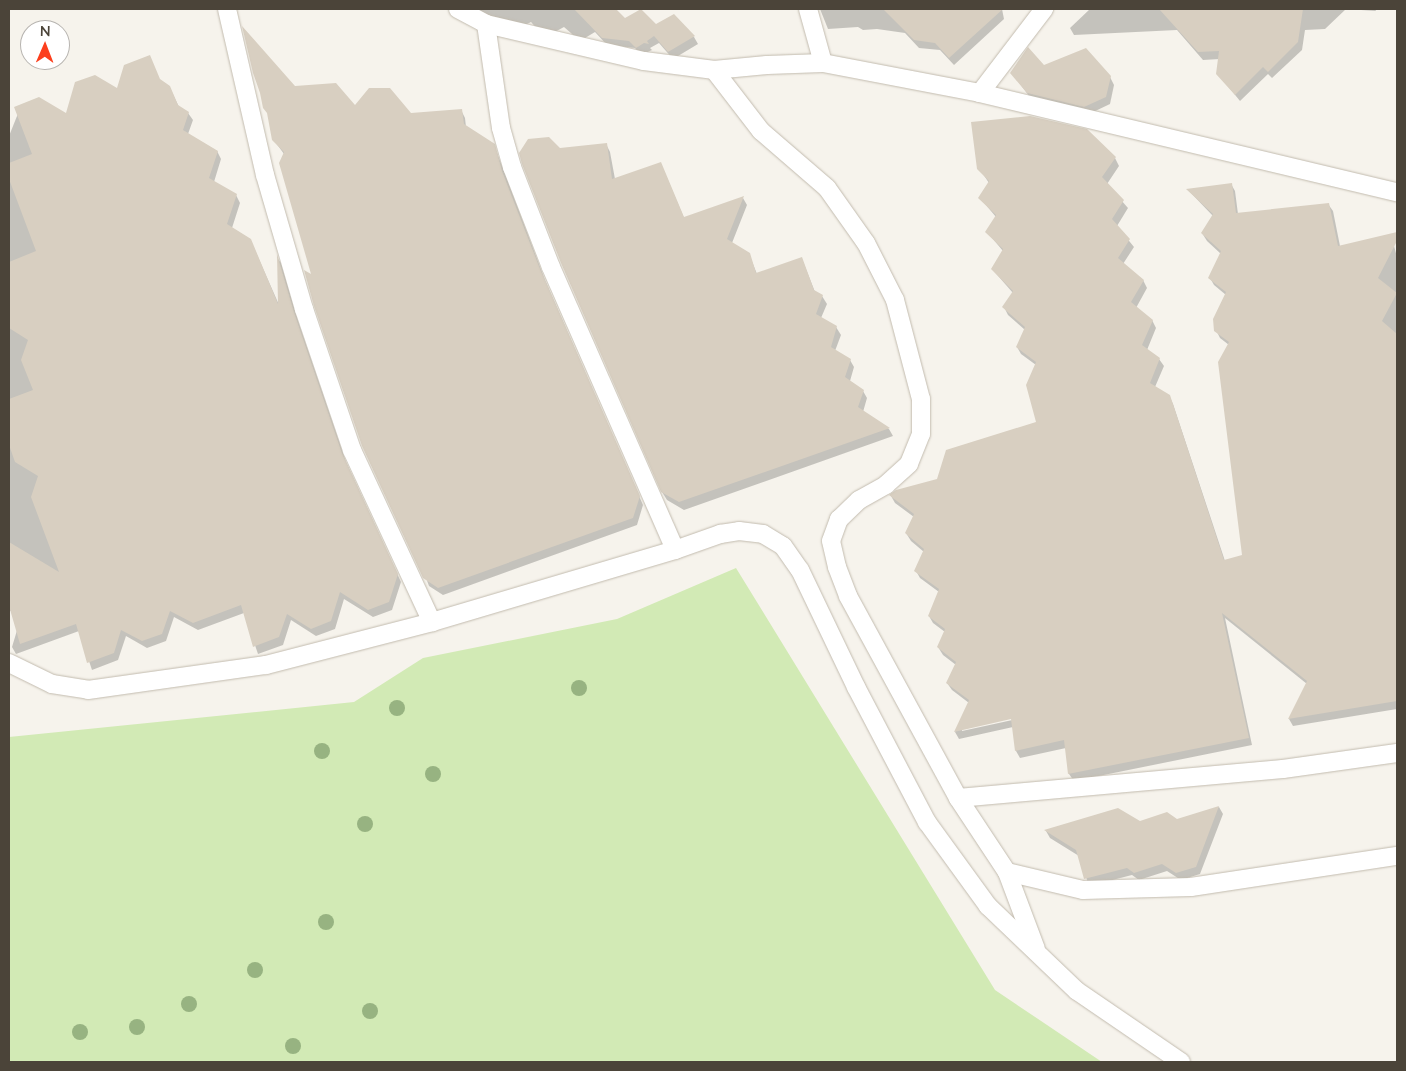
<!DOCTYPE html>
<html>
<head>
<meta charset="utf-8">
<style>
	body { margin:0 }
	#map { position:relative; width:1406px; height:1071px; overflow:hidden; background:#f6f3ec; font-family:Lato,sans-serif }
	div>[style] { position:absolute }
	.green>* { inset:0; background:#d2eab5 }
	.shadow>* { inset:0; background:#0003 }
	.building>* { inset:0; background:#d8cfc1 }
	.roads { filter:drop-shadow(0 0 1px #c2bbae) drop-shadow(0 0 1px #c2bbae) }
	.service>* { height:18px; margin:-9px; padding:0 9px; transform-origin:9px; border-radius:9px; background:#fff }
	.trees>* { width:16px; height:16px; margin:-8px; border-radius:50%; background:#97b381 }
	span { translate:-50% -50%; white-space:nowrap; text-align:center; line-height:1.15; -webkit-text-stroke:4.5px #fff; paint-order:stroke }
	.frame { position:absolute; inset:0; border:10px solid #4b4439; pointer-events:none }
	.north { position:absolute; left:20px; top:20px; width:50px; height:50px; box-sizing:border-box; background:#fff; border:1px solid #b7b4b0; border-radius:50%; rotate:1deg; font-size:14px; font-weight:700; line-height:20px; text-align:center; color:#4b4439 }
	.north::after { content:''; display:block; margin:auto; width:18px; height:22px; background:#fc3f1d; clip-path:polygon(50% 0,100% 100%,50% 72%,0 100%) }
</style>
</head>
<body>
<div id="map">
	<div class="green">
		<div style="clip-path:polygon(736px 568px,995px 990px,1102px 1062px,9px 1062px,9px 737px,354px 702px,423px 658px,617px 619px)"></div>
	</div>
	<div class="shadow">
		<div style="clip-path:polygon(475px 9px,588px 9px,593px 14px,602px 9px,614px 9px,624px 19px,694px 37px,698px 44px,673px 59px,659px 43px,650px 48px,652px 50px,641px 55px,635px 48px,607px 45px,595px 32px,580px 41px,564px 27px,551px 34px,540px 32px,531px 22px,521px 27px,495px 21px)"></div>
		<div style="clip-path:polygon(820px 9px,1002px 9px,1004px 19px,954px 65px,940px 50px,919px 48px,905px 33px,877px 29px,863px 30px,858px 27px,828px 29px)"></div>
		<div style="clip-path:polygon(1090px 9px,1375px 9px,1376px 11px,1346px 9px,1325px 29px,1305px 30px,1302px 50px,1272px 78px,1268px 74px,1240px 101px,1218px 74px,1220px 59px,1203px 60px,1177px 30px,1074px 35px,1070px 28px)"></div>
		<div style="clip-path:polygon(1044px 66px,1110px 77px,1114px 85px,1110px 104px,1089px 114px,1032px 100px,1012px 73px)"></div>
		<div style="clip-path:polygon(160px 81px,169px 86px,179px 107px,188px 113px,193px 120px,188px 134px,217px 151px,221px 159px,214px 182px,236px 195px,240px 203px,232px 228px,250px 239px,280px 307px,278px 259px,281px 263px,298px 321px,346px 462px,401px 582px,392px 610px,373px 617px,344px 599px,335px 629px,316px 636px,291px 620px,283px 645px,258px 654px,244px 613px,198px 630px,174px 617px,166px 641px,147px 648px,126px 636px,118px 660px,92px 670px,79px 631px,16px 654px,12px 647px,21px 617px,9px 610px,9px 136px,21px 106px,67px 115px,118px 90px)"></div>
		<div style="clip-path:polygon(294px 88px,355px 107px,410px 114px,461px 110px,465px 118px,466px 127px,494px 145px,545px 280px,643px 505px,637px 525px,443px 595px,429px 586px,314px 277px,284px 154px,273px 139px)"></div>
		<div style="clip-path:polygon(606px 144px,610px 152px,615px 179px,664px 171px,684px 218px,743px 198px,747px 205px,732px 243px,749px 254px,757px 274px,802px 259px,815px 292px,822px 296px,827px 304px,821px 318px,836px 327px,841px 335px,835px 351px,850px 360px,854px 367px,850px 381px,863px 391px,867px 398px,863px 412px,889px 429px,893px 436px,684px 510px,667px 500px,662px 492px,559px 149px)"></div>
		<div style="clip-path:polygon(evenodd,1115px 158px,1119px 166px,1107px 184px,1128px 208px,1117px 226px,1134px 247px,1123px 264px,1143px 280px,1147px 288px,1136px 308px,1152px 320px,1156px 328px,1147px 350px,1159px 359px,1164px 366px,1155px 387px,1169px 396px,1173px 404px,1225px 561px,1244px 556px,1229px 345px,1220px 338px,1216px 330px,1226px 295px,1214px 285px,1210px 278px,1221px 254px,1207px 241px,1202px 233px,1213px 216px,1188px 190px,1231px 184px,1235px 191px,1238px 214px,1328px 204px,1333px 211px,1340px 246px,1393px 242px,1397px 257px,1397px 709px,1293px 726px,1289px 719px,1307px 684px,1225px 618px,1252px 745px,1074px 781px,1069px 774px,1066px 748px,1020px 758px,1016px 751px,1013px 727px,959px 739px,955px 732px,969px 703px,952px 690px,947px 683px,956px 665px,943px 655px,938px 647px,945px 632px,933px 623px,929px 616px,939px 592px,920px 578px,916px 571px,924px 552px,911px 541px,906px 533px,914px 517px,895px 503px,891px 496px,938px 480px,1037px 423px,1036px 365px,1021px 354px,1017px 347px,1025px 330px,1008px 315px,1004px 307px,1013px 293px,992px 269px,1003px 251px,987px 232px,996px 217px,980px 198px,989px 183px,979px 168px,1115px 158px,1016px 716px,1017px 719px,962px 731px,962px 729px,1016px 716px)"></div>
		<div style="clip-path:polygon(1219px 807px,1223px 814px,1200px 874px,1181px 880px,1167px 871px,1139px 880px,1132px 875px,1089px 886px,1079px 856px,1050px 838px,1046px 831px,1176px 820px)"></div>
	</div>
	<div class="building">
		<div style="clip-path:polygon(574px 9px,616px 9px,625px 18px,641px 9px,656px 24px,674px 14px,695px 36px,668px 52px,654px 36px,647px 41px,649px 44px,644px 43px,636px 48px,629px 41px,602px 38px)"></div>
		<div style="clip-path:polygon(883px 9px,1003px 9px,949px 58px,935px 43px,914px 40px)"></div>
		<div style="clip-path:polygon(1159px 9px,1303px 9px,1298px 42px,1268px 72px,1263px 67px,1235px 95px,1216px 74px,1219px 51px,1198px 52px)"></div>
		<div style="clip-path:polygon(242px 26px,295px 86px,336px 83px,355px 105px,369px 88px,390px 88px,411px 113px,462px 109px,464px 124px,495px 144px,502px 171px,541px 271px,640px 496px,633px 518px,438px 588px,423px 578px,362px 446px,314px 306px,304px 270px,311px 274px,279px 163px,284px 152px,272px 140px,267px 113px,263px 108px,260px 93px,253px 73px)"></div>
		<div style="clip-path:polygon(1028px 47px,1044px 65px,1086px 48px,1111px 76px,1106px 97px,1084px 107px,1027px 93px,1010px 73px)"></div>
		<div style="clip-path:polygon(150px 55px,160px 79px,170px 86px,178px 105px,189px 112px,183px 130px,218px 151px,209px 178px,237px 194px,227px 224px,251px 239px,278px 304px,277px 254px,294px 312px,342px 453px,398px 574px,389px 602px,368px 610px,340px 592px,331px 621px,311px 629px,287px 614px,279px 637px,253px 647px,241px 605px,193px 623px,170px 611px,162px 634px,142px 641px,121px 630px,114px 653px,87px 663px,76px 624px,20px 644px,9px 606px,9px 542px,59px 572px,31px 497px,38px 476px,15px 462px,9px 445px,9px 399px,33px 390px,21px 360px,28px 340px,9px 328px,9px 262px,36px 251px,9px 179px,9px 163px,32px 154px,14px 107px,39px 97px,66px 113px,75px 82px,95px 75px,117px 88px,124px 65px)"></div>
		<div style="clip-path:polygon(1030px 116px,1087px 129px,1116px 157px,1102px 177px,1124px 200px,1112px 219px,1130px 239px,1118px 258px,1144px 280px,1131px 302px,1153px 320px,1142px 345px,1160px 358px,1150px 383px,1170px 395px,1224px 560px,1242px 555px,1218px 362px,1229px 342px,1214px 331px,1213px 319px,1226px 292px,1208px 278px,1221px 251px,1201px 233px,1213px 214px,1186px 189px,1232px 183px,1236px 213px,1329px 203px,1338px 246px,1397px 232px,1397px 241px,1378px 278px,1397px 293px,1382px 321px,1397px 334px,1397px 701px,1288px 719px,1307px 681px,1222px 613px,1249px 738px,1068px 774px,1064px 740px,1015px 751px,1011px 719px,954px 732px,969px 700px,946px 683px,956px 662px,937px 647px,945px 629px,928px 616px,939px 589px,914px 571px,924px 549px,905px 533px,914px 514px,889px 495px,896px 490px,937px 479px,946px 450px,1036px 422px,1026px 385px,1036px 362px,1016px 347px,1025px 327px,1002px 307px,1013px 291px,991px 269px,1003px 249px,985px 232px,996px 215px,978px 198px,989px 181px,977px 169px,971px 122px)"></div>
		<div style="clip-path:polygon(549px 137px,560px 148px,607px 143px,612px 179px,661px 162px,684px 217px,744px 196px,727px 239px,750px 253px,756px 273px,802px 257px,814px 290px,823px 295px,816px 314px,837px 326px,831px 347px,851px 359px,845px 377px,864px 390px,858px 407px,890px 428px,679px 502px,661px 492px,561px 263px,522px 164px,519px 153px,528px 139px)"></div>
		<div style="clip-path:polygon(1219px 806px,1196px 867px,1176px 873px,1162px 864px,1134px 873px,1127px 868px,1084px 879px,1076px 850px,1044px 830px,1118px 808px,1140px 821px,1167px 812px,1177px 819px)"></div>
	</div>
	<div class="roads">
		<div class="service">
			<div style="left:227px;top:9px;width:170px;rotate:77.1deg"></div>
			<div style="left:265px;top:175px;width:140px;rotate:73.8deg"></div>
			<div style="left:304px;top:309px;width:149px;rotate:71.2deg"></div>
			<div style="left:352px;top:450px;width:190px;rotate:65.1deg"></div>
			<div style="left:458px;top:9px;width:32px;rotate:28deg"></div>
			<div style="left:486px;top:24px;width:162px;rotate:13.2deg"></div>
			<div style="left:644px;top:61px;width:71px;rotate:7.3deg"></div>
			<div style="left:714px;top:70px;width:53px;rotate:-5.4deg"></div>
			<div style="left:767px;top:65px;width:56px;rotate:-2deg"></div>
			<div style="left:823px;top:63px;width:160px;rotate:10.8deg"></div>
			<div style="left:980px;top:93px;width:106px;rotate:-52.7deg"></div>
			<div style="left:808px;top:9px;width:56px;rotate:74.5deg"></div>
			<div style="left:486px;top:24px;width:105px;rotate:81.8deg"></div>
			<div style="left:501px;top:128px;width:41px;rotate:74.2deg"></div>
			<div style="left:512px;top:167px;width:107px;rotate:68.7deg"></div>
			<div style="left:551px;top:267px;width:309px;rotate:66.3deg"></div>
			<div style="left:714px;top:70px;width:77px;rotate:52.4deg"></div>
			<div style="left:761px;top:131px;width:87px;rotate:40.8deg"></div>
			<div style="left:827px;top:188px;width:67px;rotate:54.7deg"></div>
			<div style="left:866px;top:243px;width:64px;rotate:63deg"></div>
			<div style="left:895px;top:300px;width:102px;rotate:75.3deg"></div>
			<div style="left:921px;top:399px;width:35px;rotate:90deg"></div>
			<div style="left:921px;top:434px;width:32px;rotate:112deg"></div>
			<div style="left:909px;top:464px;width:31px;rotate:138deg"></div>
			<div style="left:886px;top:485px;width:31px;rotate:151deg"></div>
			<div style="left:859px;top:500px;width:28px;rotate:136deg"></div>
			<div style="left:839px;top:519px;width:23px;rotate:110deg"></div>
			<div style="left:831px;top:541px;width:27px;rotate:77deg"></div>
			<div style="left:837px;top:567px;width:31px;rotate:69deg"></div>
			<div style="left:848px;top:596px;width:230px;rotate:61.4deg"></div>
			<div style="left:958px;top:798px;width:89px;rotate:56.5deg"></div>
			<div style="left:1007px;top:872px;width:82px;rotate:69.4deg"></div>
			<div style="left:980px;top:93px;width:429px;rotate:13.4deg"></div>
			<div style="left:9px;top:663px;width:48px;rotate:26deg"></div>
			<div style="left:52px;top:684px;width:36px;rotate:9deg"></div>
			<div style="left:88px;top:690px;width:180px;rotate:-8deg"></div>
			<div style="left:266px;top:665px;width:171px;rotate:-14.5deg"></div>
			<div style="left:432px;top:622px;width:253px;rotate:-16.5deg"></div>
			<div style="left:675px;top:550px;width:48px;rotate:-19.6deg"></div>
			<div style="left:720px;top:534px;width:19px;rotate:-9deg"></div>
			<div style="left:739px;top:531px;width:24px;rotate:7deg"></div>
			<div style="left:763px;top:534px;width:23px;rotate:31deg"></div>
			<div style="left:783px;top:546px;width:29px;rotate:55deg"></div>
			<div style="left:800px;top:570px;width:130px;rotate:64.4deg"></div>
			<div style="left:856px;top:687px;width:153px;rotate:62.3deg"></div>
			<div style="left:927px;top:822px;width:104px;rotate:54deg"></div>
			<div style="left:988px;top:906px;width:123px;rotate:43.7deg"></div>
			<div style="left:1077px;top:991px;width:126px;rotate:34.3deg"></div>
			<div style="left:958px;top:798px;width:326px;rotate:-5.1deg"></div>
			<div style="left:1283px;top:769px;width:115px;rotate:-8deg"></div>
			<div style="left:1007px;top:872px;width:78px;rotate:13.3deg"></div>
			<div style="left:1083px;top:890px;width:108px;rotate:-1.6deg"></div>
			<div style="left:1191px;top:887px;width:208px;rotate:-8.6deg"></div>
		</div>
	</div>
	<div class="trees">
		<div style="left:579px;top:688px"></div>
		<div style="left:397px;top:708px"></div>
		<div style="left:322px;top:751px"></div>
		<div style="left:433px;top:774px"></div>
		<div style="left:365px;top:824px"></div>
		<div style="left:326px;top:922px"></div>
		<div style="left:255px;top:970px"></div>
		<div style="left:189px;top:1004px"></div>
		<div style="left:370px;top:1011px"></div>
		<div style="left:137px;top:1027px"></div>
		<div style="left:80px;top:1032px"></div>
		<div style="left:293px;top:1046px"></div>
	</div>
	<div class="frame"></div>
	<div class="north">N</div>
</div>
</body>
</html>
